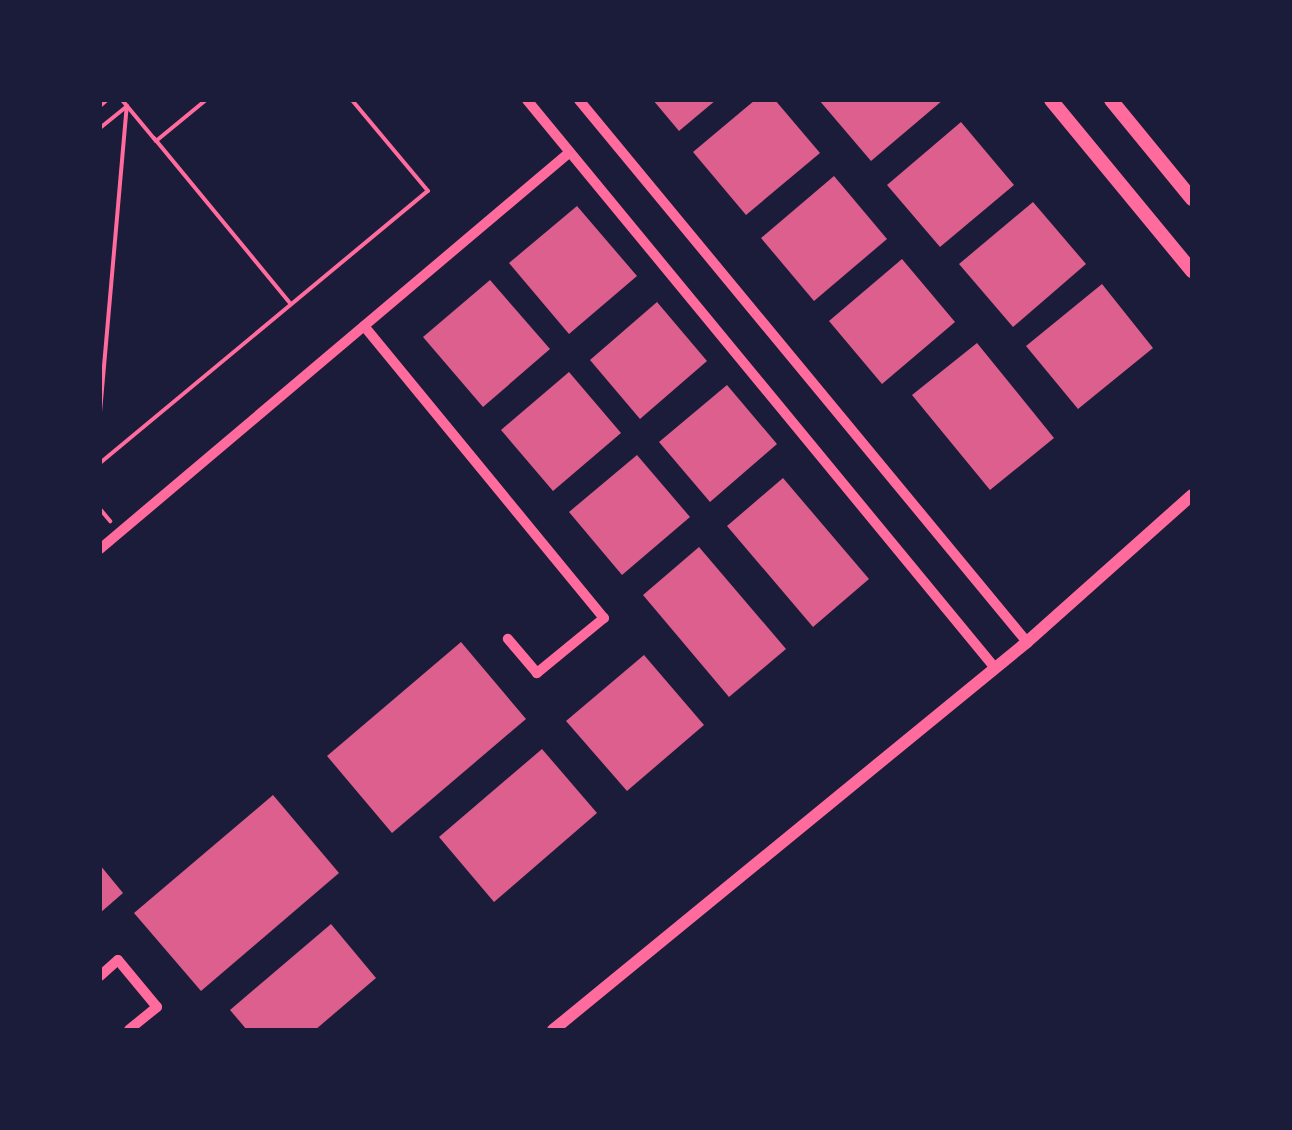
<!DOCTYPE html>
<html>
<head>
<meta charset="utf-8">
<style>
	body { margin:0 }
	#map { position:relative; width:1292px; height:1130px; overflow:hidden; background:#1b1b3a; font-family:"Space Grotesk",sans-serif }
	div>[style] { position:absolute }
	.building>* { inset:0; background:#dd5f8e }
	.path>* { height:4px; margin:-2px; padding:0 2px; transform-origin:2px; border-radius:2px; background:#ff6b9d }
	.minor>* { height:10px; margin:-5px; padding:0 5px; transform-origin:5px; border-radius:5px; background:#ff6b9d }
	.tertiary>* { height:12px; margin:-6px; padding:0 6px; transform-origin:6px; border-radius:6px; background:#ff6b9d }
	.secondary>* { height:14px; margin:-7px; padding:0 7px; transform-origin:7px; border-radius:7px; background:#ff6b9d }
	span { translate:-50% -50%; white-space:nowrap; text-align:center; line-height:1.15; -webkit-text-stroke:10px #1b1b3a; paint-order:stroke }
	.frame { position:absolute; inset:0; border:102px solid #1b1b3a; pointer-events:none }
</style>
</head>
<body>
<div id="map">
	<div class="building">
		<div style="clip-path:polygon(653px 100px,716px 100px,679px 131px)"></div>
		<div style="clip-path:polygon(755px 100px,775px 100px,820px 153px,746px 215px,693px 152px)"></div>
		<div style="clip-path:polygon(819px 100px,943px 100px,871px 161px)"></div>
		<div style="clip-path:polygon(961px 122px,1014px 185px,940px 247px,887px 185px)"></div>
		<div style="clip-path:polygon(834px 176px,887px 239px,814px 301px,761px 238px)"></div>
		<div style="clip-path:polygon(1033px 202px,1086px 264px,1013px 327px,959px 264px)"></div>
		<div style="clip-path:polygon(577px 206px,637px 276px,569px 334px,509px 263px)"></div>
		<div style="clip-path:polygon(902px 259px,955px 322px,882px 384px,829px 321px)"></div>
		<div style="clip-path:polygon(490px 280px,550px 349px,483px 407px,423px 337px)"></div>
		<div style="clip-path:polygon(1102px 284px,1153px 348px,1078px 409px,1026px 346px)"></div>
		<div style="clip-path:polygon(657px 302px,707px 361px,640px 419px,590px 360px)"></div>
		<div style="clip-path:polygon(977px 343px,1054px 438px,990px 490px,912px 395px)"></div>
		<div style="clip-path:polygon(569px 372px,621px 433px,553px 491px,501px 430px)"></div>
		<div style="clip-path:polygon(727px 385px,777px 444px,710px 502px,659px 442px)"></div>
		<div style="clip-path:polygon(637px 455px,690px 517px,622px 575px,569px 512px)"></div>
		<div style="clip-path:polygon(783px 478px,869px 579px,813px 627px,727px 526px)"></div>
		<div style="clip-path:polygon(699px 547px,786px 649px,729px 697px,643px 595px)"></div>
		<div style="clip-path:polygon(461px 642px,526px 719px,392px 833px,327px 756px)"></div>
		<div style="clip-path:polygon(644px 655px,704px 725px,627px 791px,566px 721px)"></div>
		<div style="clip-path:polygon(542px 749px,597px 813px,494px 902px,439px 837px)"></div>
		<div style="clip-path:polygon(273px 795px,339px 873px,201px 991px,134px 913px)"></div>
		<div style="clip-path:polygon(100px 865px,123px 893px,100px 913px)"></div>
		<div style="clip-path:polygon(331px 924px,376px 978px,315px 1030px,247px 1030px,230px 1010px)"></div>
	</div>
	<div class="path">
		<div style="left:122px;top:100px;width:53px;rotate:50.3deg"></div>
		<div style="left:156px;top:141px;width:65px;rotate:-39.4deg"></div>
		<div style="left:100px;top:106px;width:9px;rotate:-41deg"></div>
		<div style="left:100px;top:128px;width:35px;rotate:-39deg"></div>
		<div style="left:154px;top:138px;width:215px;rotate:50.5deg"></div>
		<div style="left:100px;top:412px;width:307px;rotate:-85deg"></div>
		<div style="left:100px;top:463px;width:426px;rotate:-39.7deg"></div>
		<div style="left:428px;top:191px;width:119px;rotate:-129.9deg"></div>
		<div style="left:100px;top:509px;width:16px;rotate:50deg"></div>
	</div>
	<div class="minor">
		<div style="left:527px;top:100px;width:736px;rotate:50.51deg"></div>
		<div style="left:579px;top:100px;width:703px;rotate:50.42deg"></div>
		<div style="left:364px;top:326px;width:378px;rotate:50.6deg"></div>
		<div style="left:604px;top:618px;width:87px;rotate:140.6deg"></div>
		<div style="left:537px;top:673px;width:45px;rotate:-130.5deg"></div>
		<div style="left:100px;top:549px;width:615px;rotate:-40.19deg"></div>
		<div style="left:100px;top:976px;width:24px;rotate:-42deg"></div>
		<div style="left:118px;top:960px;width:61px;rotate:50.3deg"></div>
		<div style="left:157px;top:1007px;width:36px;rotate:141deg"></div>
	</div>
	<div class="tertiary">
		<div style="left:553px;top:1030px;width:613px;rotate:-39.3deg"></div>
		<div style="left:1027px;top:642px;width:221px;rotate:-41.7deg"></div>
	</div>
	<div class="secondary">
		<div style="left:1051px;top:100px;width:222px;rotate:50.5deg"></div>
		<div style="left:1111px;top:100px;width:128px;rotate:50.7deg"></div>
	</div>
	<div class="frame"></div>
</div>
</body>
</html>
